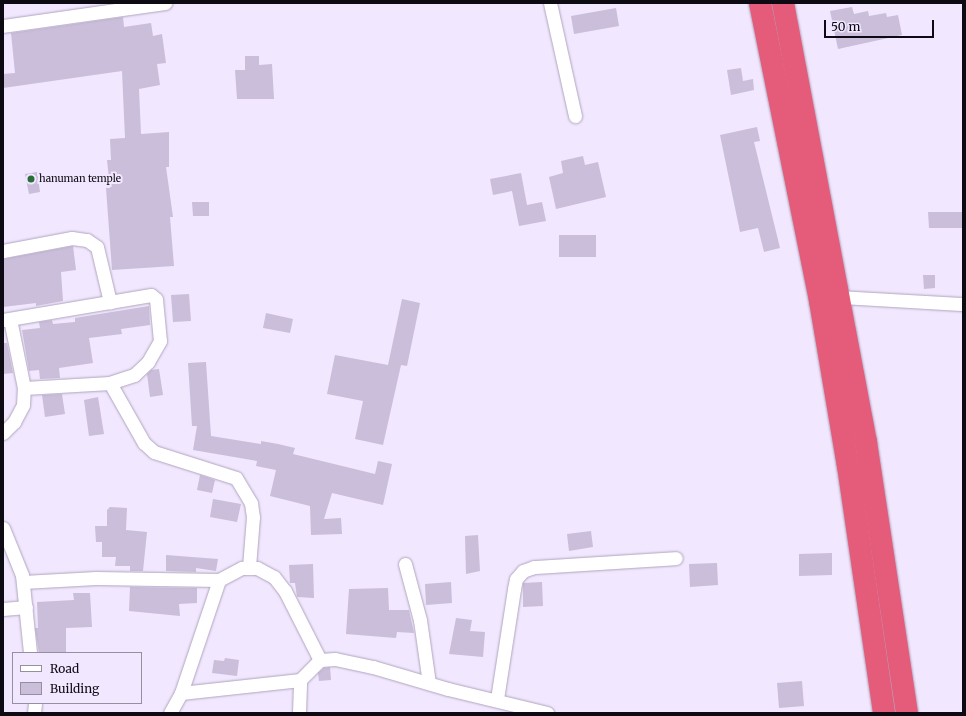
<!DOCTYPE html>
<html>
<head>
<meta charset="utf-8">
<style>
	body { margin:0 }
	#map { position:relative; width:966px; height:716px; overflow:hidden; background:#f1e7fe; font-family:Merriweather,serif }
	div>[style] { position:absolute }
	.building>* { inset:0; background:#cabeda }
	.roads { filter:drop-shadow(0 0 1px #b0a4bf) drop-shadow(0 0 1px #b0a4bf) }
	.street>* { height:13px; margin:-6.5px; padding:0 6.5px; transform-origin:6.5px; border-radius:6.5px; background:#fff }
	.highway>* { height:22px; margin:-11px; padding:0 11px; transform-origin:11px; border-radius:11px; background:#e55b7a }
	.dots>* { width:11px; height:11px; translate:-50% -50%; box-sizing:border-box; border:2px solid #f1e7fe; border-radius:50% }
	span { translate:-50% -50%; white-space:nowrap; text-align:center; line-height:1.15; -webkit-text-stroke:4px #f1e7fe; paint-order:stroke }
	.poi-label { font-size:10px; color:#0e0a13 }
	.left { translate:0 -50%; text-align:left }
	.frame { position:absolute; inset:0; border:4px solid #0e0a13; pointer-events:none }
	.legend { position:absolute; left:12px; top:652px; width:130px; height:52px; box-sizing:border-box; background:#f1e7fe; border:1px solid #968fa0; margin:0; padding:5px 7px; list-style:none; font-size:12px; color:#0e0a13 }
	.legend li { display:flex; align-items:center; gap:8px; height:20px }
	.legend b { width:20px; border:1px solid #968fa0 }
	.scale { position:absolute; left:824px; top:20px; width:110px; height:18px; box-sizing:border-box; border:2px solid #0e0a13; border-top:0; padding-left:5px; font-size:12px; line-height:14px; white-space:nowrap; color:#0e0a13; -webkit-text-stroke:3px #f1e7fe; paint-order:stroke }
</style>
</head>
<body>
<div id="map">
	<div class="building">
		<div style="clip-path:polygon(852px 7px,854px 14px,868px 11px,869px 16px,886px 13px,887px 17px,898px 15px,902px 35px,838px 49px,830px 11px)"></div>
		<div style="clip-path:polygon(616px 8px,619px 26px,574px 34px,571px 16px)"></div>
		<div style="clip-path:polygon(123px 17px,124px 27px,151px 23px,153px 36px,162px 34px,166px 63px,157px 64px,160px 85px,139px 89px,141px 134px,169px 132px,169px 167px,166px 167px,173px 217px,170px 217px,174px 266px,112px 270px,106px 188px,110px 188px,107px 160px,111px 160px,110px 139px,125px 138px,122px 71px,3px 88px,3px 74px,15px 73px,11px 33px)"></div>
		<div style="clip-path:polygon(245px 56px,259px 56px,259px 65px,272px 64px,274px 99px,237px 99px,235px 70px,245px 70px)"></div>
		<div style="clip-path:polygon(741px 68px,743px 81px,753px 79px,754px 90px,731px 95px,727px 70px)"></div>
		<div style="clip-path:polygon(757px 127px,760px 141px,754px 142px,780px 248px,764px 252px,758px 228px,740px 232px,720px 135px)"></div>
		<div style="clip-path:polygon(583px 156px,585px 165px,598px 162px,606px 197px,556px 209px,549px 177px,563px 173px,561px 161px)"></div>
		<div style="clip-path:polygon(37px 172px,40px 192px,29px 194px,25px 174px)"></div>
		<div style="clip-path:polygon(521px 173px,527px 205px,542px 202px,546px 221px,519px 226px,512px 191px,493px 195px,490px 179px)"></div>
		<div style="clip-path:polygon(192px 202px,209px 202px,209px 216px,193px 216px)"></div>
		<div style="clip-path:polygon(928px 212px,963px 212px,963px 228px,929px 228px)"></div>
		<div style="clip-path:polygon(559px 235px,596px 235px,596px 257px,559px 257px)"></div>
		<div style="clip-path:polygon(73px 246px,76px 270px,61px 272px,63px 301px,36px 306px,36px 303px,3px 307px,3px 259px)"></div>
		<div style="clip-path:polygon(923px 275px,935px 275px,935px 288px,924px 289px)"></div>
		<div style="clip-path:polygon(189px 294px,191px 321px,173px 322px,171px 295px)"></div>
		<div style="clip-path:polygon(402px 299px,420px 303px,407px 366px,401px 365px,383px 445px,355px 439px,363px 401px,327px 394px,335px 355px,388px 365px)"></div>
		<div style="clip-path:polygon(149px 306px,150px 325px,121px 329px,122px 334px,89px 338px,93px 363px,59px 368px,60px 378px,40px 379px,39px 370px,29px 371px,22px 330px,40px 328px,39px 322px,52px 320px,53px 324px,75px 322px,75px 318px)"></div>
		<div style="clip-path:polygon(266px 313px,293px 319px,290px 333px,263px 328px)"></div>
		<div style="clip-path:polygon(3px 343px,7px 343px,13px 373px,3px 374px)"></div>
		<div style="clip-path:polygon(206px 362px,211px 436px,261px 444px,261px 441px,278px 444px,295px 448px,293px 454px,375px 474px,378px 461px,392px 464px,383px 505px,332px 493px,324px 519px,341px 518px,342px 534px,311px 535px,310px 506px,270px 496px,276px 470px,256px 466px,257px 461px,193px 450px,197px 426px,192px 426px,188px 363px)"></div>
		<div style="clip-path:polygon(159px 369px,163px 395px,150px 397px,147px 374px,151px 370px)"></div>
		<div style="clip-path:polygon(62px 394px,65px 414px,45px 417px,42px 395px)"></div>
		<div style="clip-path:polygon(98px 397px,104px 434px,89px 436px,84px 400px)"></div>
		<div style="clip-path:polygon(200px 475px,215px 480px,212px 493px,197px 490px)"></div>
		<div style="clip-path:polygon(213px 499px,241px 504px,237px 522px,210px 517px)"></div>
		<div style="clip-path:polygon(110px 507px,127px 508px,126px 530px,147px 532px,143px 571px,130px 571px,130px 566px,115px 566px,116px 557px,102px 557px,102px 542px,96px 542px,95px 526px,107px 526px,107px 510px)"></div>
		<div style="clip-path:polygon(591px 531px,593px 547px,569px 551px,567px 534px)"></div>
		<div style="clip-path:polygon(478px 535px,480px 571px,466px 574px,465px 536px)"></div>
		<div style="clip-path:polygon(832px 553px,832px 575px,799px 576px,799px 554px)"></div>
		<div style="clip-path:polygon(166px 555px,218px 559px,216px 571px,196px 568px,196px 572px,166px 571px)"></div>
		<div style="clip-path:polygon(717px 563px,718px 585px,690px 587px,689px 564px)"></div>
		<div style="clip-path:polygon(313px 564px,314px 598px,297px 597px,295px 583px,290px 583px,289px 565px)"></div>
		<div style="clip-path:polygon(451px 582px,452px 603px,426px 605px,425px 584px)"></div>
		<div style="clip-path:polygon(542px 582px,543px 606px,523px 607px,523px 583px)"></div>
		<div style="clip-path:polygon(130px 587px,197px 588px,197px 603px,179px 604px,180px 616px,129px 611px)"></div>
		<div style="clip-path:polygon(388px 588px,389px 610px,409px 610px,414px 633px,397px 632px,396px 638px,346px 634px,349px 589px)"></div>
		<div style="clip-path:polygon(73px 593px,90px 593px,92px 627px,66px 628px,66px 653px,39px 653px,35px 628px,38px 628px,37px 602px,74px 600px)"></div>
		<div style="clip-path:polygon(456px 618px,472px 620px,470px 631px,485px 632px,483px 657px,449px 654px)"></div>
		<div style="clip-path:polygon(225px 658px,239px 660px,237px 676px,212px 673px,214px 660px,224px 661px)"></div>
		<div style="clip-path:polygon(330px 667px,331px 680px,319px 681px,318px 673px,324px 668px)"></div>
		<div style="clip-path:polygon(802px 681px,804px 706px,779px 708px,777px 683px)"></div>
	</div>
	<div class="roads">
		<div class="street">
			<div style="left:550px;top:3px;width:116px;rotate:77.5deg"></div>
			<div style="left:3px;top:26px;width:164px;rotate:-8.1deg"></div>
			<div style="left:3px;top:251px;width:70px;rotate:-10.7deg"></div>
			<div style="left:72px;top:238px;width:15px;rotate:8deg"></div>
			<div style="left:87px;top:240px;width:12px;rotate:35deg"></div>
			<div style="left:97px;top:247px;width:57px;rotate:76.7deg"></div>
			<div style="left:840px;top:297px;width:123px;rotate:3.3deg"></div>
			<div style="left:3px;top:320px;width:150px;rotate:-9.6deg"></div>
			<div style="left:151px;top:295px;width:6px;rotate:39deg"></div>
			<div style="left:156px;top:299px;width:42px;rotate:84.6deg"></div>
			<div style="left:160px;top:341px;width:24px;rotate:120deg"></div>
			<div style="left:148px;top:362px;width:19px;rotate:137deg"></div>
			<div style="left:134px;top:375px;width:25px;rotate:162deg"></div>
			<div style="left:110px;top:383px;width:86px;rotate:176.7deg"></div>
			<div style="left:110px;top:383px;width:69px;rotate:60.5deg"></div>
			<div style="left:144px;top:443px;width:13px;rotate:42deg"></div>
			<div style="left:154px;top:452px;width:86px;rotate:17.6deg"></div>
			<div style="left:236px;top:478px;width:29px;rotate:59deg"></div>
			<div style="left:251px;top:503px;width:14px;rotate:82deg"></div>
			<div style="left:253px;top:517px;width:50px;rotate:94.6deg"></div>
			<div style="left:3px;top:433px;width:16px;rotate:-45deg"></div>
			<div style="left:14px;top:422px;width:19px;rotate:-62deg"></div>
			<div style="left:23px;top:405px;width:17px;rotate:-87deg"></div>
			<div style="left:24px;top:388px;width:70px;rotate:-101.5deg"></div>
			<div style="left:3px;top:528px;width:51px;rotate:68deg"></div>
			<div style="left:22px;top:575px;width:78px;rotate:84.1deg"></div>
			<div style="left:405px;top:564px;width:58px;rotate:75deg"></div>
			<div style="left:420px;top:620px;width:64px;rotate:81.9deg"></div>
			<div style="left:23px;top:582px;width:73px;rotate:-3.1deg"></div>
			<div style="left:96px;top:578px;width:123px;rotate:0.9deg"></div>
			<div style="left:219px;top:580px;width:26px;rotate:-28deg"></div>
			<div style="left:242px;top:568px;width:15px"></div>
			<div style="left:257px;top:568px;width:19px;rotate:28deg"></div>
			<div style="left:274px;top:577px;width:18px;rotate:52deg"></div>
			<div style="left:285px;top:591px;width:77px;rotate:63.1deg"></div>
			<div style="left:3px;top:609px;width:23px;rotate:-5deg"></div>
			<div style="left:181px;top:693px;width:120px;rotate:-6.2deg"></div>
			<div style="left:497px;top:699px;width:111px;rotate:-81.2deg"></div>
			<div style="left:514px;top:589px;width:10px;rotate:-79deg"></div>
			<div style="left:516px;top:579px;width:11px;rotate:-49deg"></div>
			<div style="left:523px;top:571px;width:12px;rotate:-20deg"></div>
			<div style="left:534px;top:567px;width:142px;rotate:-3.6deg"></div>
			<div style="left:34px;top:713px;width:10px;rotate:-84deg"></div>
			<div style="left:170px;top:713px;width:23px;rotate:-61deg"></div>
			<div style="left:181px;top:693px;width:119px;rotate:-71.4deg"></div>
			<div style="left:299px;top:713px;width:33px;rotate:-88deg"></div>
			<div style="left:300px;top:680px;width:28px;rotate:-45deg"></div>
			<div style="left:320px;top:660px;width:15px;rotate:-4deg"></div>
			<div style="left:335px;top:659px;width:39px;rotate:12deg"></div>
			<div style="left:373px;top:667px;width:78px;rotate:16.3deg"></div>
			<div style="left:448px;top:689px;width:102px;rotate:13.6deg"></div>
		</div>
		<div class="highway">
			<div style="left:760px;top:3px;width:304px;rotate:78.6deg"></div>
			<div style="left:820px;top:301px;width:167px;rotate:80.4deg"></div>
			<div style="left:848px;top:466px;width:250px;rotate:81.7deg"></div>
			<div style="left:783px;top:3px;width:447px;rotate:79.3deg"></div>
			<div style="left:866px;top:442px;width:274px;rotate:81.4deg"></div>
		</div>
	</div>
	<div class="dots">
		<div style="left:31px;top:179px;background:#296d38"></div>
	</div>
	<div class="poi-label">
		<span class="left" style="left:39px;top:179px">hanuman temple</span>
	</div>
	<div class="frame"></div>
	<ul class="legend">
	<li><b style="height:5px;background:#fff"></b>Road</li>
	<li><b style="height:11px;background:#cabeda"></b>Building</li>
	</ul>
	<div class="scale">50 m</div>
</div>
</body>
</html>
